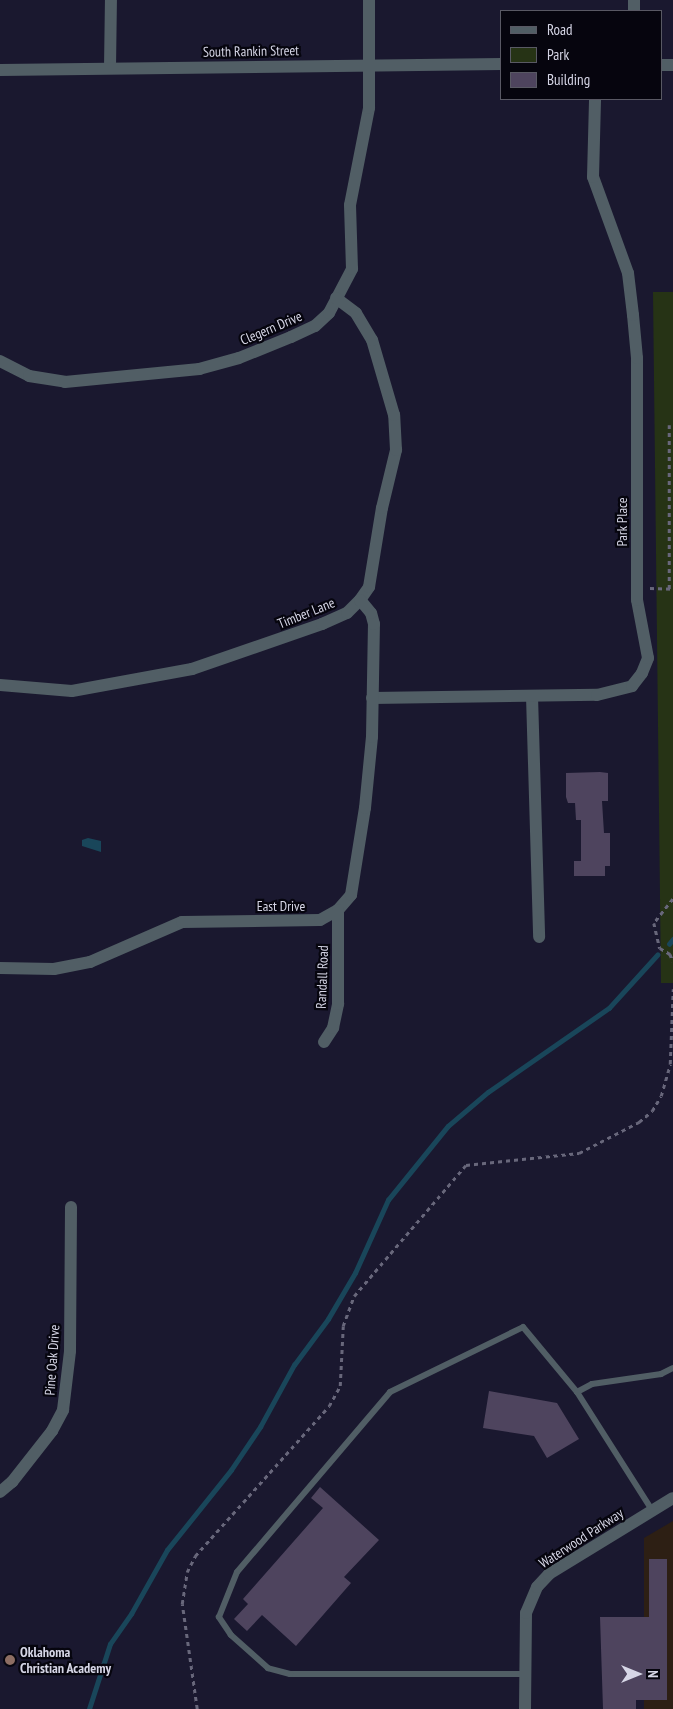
<!DOCTYPE html>
<html>
<head>
<meta charset="utf-8">
<style>
	body { margin:0 }
	#map { position:relative; width:673px; height:1709px; overflow:hidden; background:#1a182f; font-family:"PT Sans Narrow",sans-serif }
	div>[style] { position:absolute }
	.industrial>* { inset:0; background:#2d1f14 }
	.green>* { inset:0; background:#263315 }
	.water>* { inset:0; background:#19465a }
	.stream>* { height:4.5px; margin:-2.25px; padding:0 2.25px; transform-origin:2.25px; border-radius:2.25px; background:#19465a }
	.building>* { inset:0; background:#4e445e }
	.path>* { height:2.5px; margin-top:-1.25px; transform-origin:0; background:repeating-linear-gradient(90deg,#68677b 0 4px,transparent 0 8px) }
	.service>* { height:6px; margin:-3px; padding:0 3px; transform-origin:3px; border-radius:3px; background:#515e65 }
	.minor>* { height:12px; margin:-6px; padding:0 6px; transform-origin:6px; border-radius:6px; background:#515e65 }
	.dots>* { width:14px; height:14px; translate:-50% -50%; box-sizing:border-box; border:2px solid #06050e; border-radius:50% }
	span { translate:-50% -50%; white-space:nowrap; text-align:center; line-height:1.15; -webkit-text-stroke:4.5px #06050e; paint-order:stroke }
	.street-label { font-size:14px; color:#d6d6e6 }
	.poi-label { font-size:14px; color:#d6d6e6; font-weight:700 }
	.left { translate:0 -50%; text-align:left }
	.legend { position:absolute; left:500px; top:10px; width:162px; height:90px; box-sizing:border-box; background:#06050e; border:1px solid #595964; margin:0; padding:6px 9px; list-style:none; font-size:15px; color:#d6d6e6 }
	.legend li { display:flex; align-items:center; gap:10px; height:25px }
	.legend b { width:25px; border:1px solid #595964 }
	.north { position:absolute; left:613px; top:1649px; width:50px; height:50px; -webkit-text-stroke:4px #06050e; paint-order:stroke; rotate:90deg; font-size:14px; font-weight:700; line-height:20px; text-align:center; color:#d6d6e6 }
	.north::after { content:''; display:block; margin:auto; width:18px; height:22px; background:#d6d6e6; clip-path:polygon(50% 0,100% 100%,50% 72%,0 100%) }
</style>
</head>
<body>
<div id="map">
	<div class="industrial">
		<div style="clip-path:polygon(673px 1521px,673px 1709px,644px 1709px,644px 1538px)"></div>
	</div>
	<div class="green">
		<div style="clip-path:polygon(653px 292px,673px 292px,673px 983px,661px 983px)"></div>
	</div>
	<div class="water">
		<div style="clip-path:polygon(88px 838px,101px 841px,101px 852px,82px 846px,82px 840px)"></div>
	</div>
	<div class="stream">
		<div style="left:669px;top:944px;width:6px;rotate:-51deg"></div>
		<div style="left:89px;top:1709px;width:68px;rotate:-72.1deg"></div>
		<div style="left:110px;top:1644px;width:37px;rotate:-55deg"></div>
		<div style="left:131px;top:1614px;width:73px;rotate:-60.6deg"></div>
		<div style="left:167px;top:1550px;width:102px;rotate:-51.3deg"></div>
		<div style="left:231px;top:1470px;width:52px;rotate:-56deg"></div>
		<div style="left:260px;top:1427px;width:71px;rotate:-61.3deg"></div>
		<div style="left:294px;top:1365px;width:57px;rotate:-53.5deg"></div>
		<div style="left:328px;top:1319px;width:53px;rotate:-59.6deg"></div>
		<div style="left:355px;top:1273px;width:80px;rotate:-65.7deg"></div>
		<div style="left:388px;top:1200px;width:95px;rotate:-51deg"></div>
		<div style="left:448px;top:1126px;width:52px;rotate:-40.4deg"></div>
		<div style="left:488px;top:1092px;width:147px;rotate:-34.8deg"></div>
		<div style="left:609px;top:1008px;width:72px;rotate:-47.8deg"></div>
	</div>
	<div class="building">
		<div style="clip-path:polygon(600px 772px,608px 773px,608px 801px,602px 801px,604px 833px,610px 833px,610px 866px,605px 866px,605px 876px,574px 876px,574px 861px,581px 861px,581px 820px,576px 820px,575px 803px,568px 803px,566px 797px,566px 773px)"></div>
		<div style="clip-path:polygon(489px 1391px,557px 1403px,579px 1439px,547px 1458px,534px 1436px,483px 1428px)"></div>
		<div style="clip-path:polygon(320px 1487px,379px 1540px,344px 1577px,351px 1583px,296px 1646px,262px 1615px,247px 1631px,234px 1619px,248px 1604px,243px 1599px,323px 1508px,311px 1498px)"></div>
		<div style="clip-path:polygon(649px 1559px,667px 1559px,667px 1700px,636px 1700px,636px 1709px,603px 1709px,600px 1617px,649px 1617px)"></div>
	</div>
	<div class="path">
		<div style="left:650px;top:588px;width:23px;rotate:2deg"></div>
		<div style="left:669px;top:589px;width:164px;rotate:-90deg"></div>
		<div style="left:673px;top:899px;width:31px;rotate:128deg"></div>
		<div style="left:654px;top:923px;width:26px;rotate:77deg"></div>
		<div style="left:660px;top:948px;width:12px;rotate:31deg"></div>
		<div style="left:670px;top:954px;width:8px;rotate:67deg"></div>
		<div style="left:197px;top:1709px;width:106px;rotate:-98.1deg"></div>
		<div style="left:182px;top:1604px;width:32px;rotate:-81deg"></div>
		<div style="left:187px;top:1572px;width:18px;rotate:-63deg"></div>
		<div style="left:195px;top:1556px;width:201px;rotate:-48.2deg"></div>
		<div style="left:329px;top:1406px;width:23px;rotate:-61deg"></div>
		<div style="left:340px;top:1386px;width:60px;rotate:-87.1deg"></div>
		<div style="left:343px;top:1326px;width:32px;rotate:-70deg"></div>
		<div style="left:354px;top:1296px;width:172px;rotate:-49.5deg"></div>
		<div style="left:466px;top:1165px;width:114px;rotate:-6.1deg"></div>
		<div style="left:579px;top:1153px;width:68px;rotate:-27.3deg"></div>
		<div style="left:639px;top:1122px;width:17px;rotate:-40deg"></div>
		<div style="left:652px;top:1111px;width:17px;rotate:-59deg"></div>
		<div style="left:661px;top:1096px;width:33px;rotate:-74deg"></div>
		<div style="left:670px;top:1064px;width:75px;rotate:-87.7deg"></div>
	</div>
	<div class="service">
		<div style="left:577px;top:1392px;width:17px;rotate:-28deg"></div>
		<div style="left:592px;top:1384px;width:70px;rotate:-8.2deg"></div>
		<div style="left:661px;top:1374px;width:13px;rotate:-27deg"></div>
		<div style="left:524px;top:1674px;width:234px;rotate:180deg"></div>
		<div style="left:290px;top:1674px;width:23px;rotate:-165deg"></div>
		<div style="left:268px;top:1668px;width:50px;rotate:-138.3deg"></div>
		<div style="left:231px;top:1635px;width:22px;rotate:-124deg"></div>
		<div style="left:219px;top:1617px;width:48px;rotate:-68.2deg"></div>
		<div style="left:237px;top:1572px;width:236px;rotate:-49.6deg"></div>
		<div style="left:390px;top:1392px;width:148px;rotate:-26deg"></div>
		<div style="left:523px;top:1327px;width:85px;rotate:50.3deg"></div>
		<div style="left:577px;top:1392px;width:140px;rotate:57.6deg"></div>
	</div>
	<div class="minor">
		<div style="left:634px;top:0;width:11px;rotate:90deg"></div>
		<div style="left:662px;top:65px;width:11px"></div>
		<div style="left:110px;top:68px;width:68px;rotate:-89.2deg"></div>
		<div style="left:0;top:70px;width:502px;rotate:-0.68deg"></div>
		<div style="left:0;top:361px;width:33px;rotate:27deg"></div>
		<div style="left:29px;top:376px;width:36px;rotate:9deg"></div>
		<div style="left:65px;top:382px;width:135px;rotate:-5.5deg"></div>
		<div style="left:199px;top:369px;width:41px;rotate:-15.4deg"></div>
		<div style="left:239px;top:358px;width:56px;rotate:-22deg"></div>
		<div style="left:291px;top:337px;width:26px;rotate:-25deg"></div>
		<div style="left:315px;top:326px;width:19px;rotate:-43deg"></div>
		<div style="left:329px;top:313px;width:50px;rotate:-62.4deg"></div>
		<div style="left:352px;top:269px;width:64px;rotate:-91.8deg"></div>
		<div style="left:350px;top:205px;width:99px;rotate:-78.9deg"></div>
		<div style="left:369px;top:108px;width:108px;rotate:-90deg"></div>
		<div style="left:0;top:685px;width:72px;rotate:4.8deg"></div>
		<div style="left:72px;top:691px;width:122px;rotate:-10.4deg"></div>
		<div style="left:192px;top:669px;width:138px;rotate:-19.1deg"></div>
		<div style="left:322px;top:624px;width:27px;rotate:-24deg"></div>
		<div style="left:347px;top:613px;width:18px;rotate:-45deg"></div>
		<div style="left:360px;top:600px;width:16px;rotate:-55deg"></div>
		<div style="left:369px;top:587px;width:80px;rotate:-80.7deg"></div>
		<div style="left:382px;top:508px;width:60px;rotate:-76.4deg"></div>
		<div style="left:396px;top:450px;width:35px;rotate:-93deg"></div>
		<div style="left:394px;top:415px;width:78px;rotate:-106.3deg"></div>
		<div style="left:372px;top:340px;width:31px;rotate:-121deg"></div>
		<div style="left:356px;top:313px;width:25px;rotate:-143deg"></div>
		<div style="left:532px;top:696px;width:241px;rotate:88.3deg"></div>
		<div style="left:372px;top:698px;width:225px;rotate:-0.8deg"></div>
		<div style="left:597px;top:695px;width:36px;rotate:-14deg"></div>
		<div style="left:632px;top:686px;width:16px;rotate:-52deg"></div>
		<div style="left:642px;top:673px;width:16px;rotate:-68deg"></div>
		<div style="left:648px;top:658px;width:59px;rotate:-100.7deg"></div>
		<div style="left:637px;top:600px;width:242px;rotate:-90deg"></div>
		<div style="left:637px;top:358px;width:43px;rotate:-95.3deg"></div>
		<div style="left:633px;top:315px;width:42px;rotate:-96.8deg"></div>
		<div style="left:628px;top:273px;width:102px;rotate:-110deg"></div>
		<div style="left:593px;top:177px;width:78px;rotate:-88.5deg"></div>
		<div style="left:0;top:968px;width:54px;rotate:1.1deg"></div>
		<div style="left:54px;top:969px;width:37px;rotate:-11deg"></div>
		<div style="left:90px;top:962px;width:100px;rotate:-23.5deg"></div>
		<div style="left:182px;top:922px;width:138px;rotate:-0.8deg"></div>
		<div style="left:320px;top:920px;width:21px;rotate:-29deg"></div>
		<div style="left:338px;top:910px;width:20px;rotate:-49deg"></div>
		<div style="left:351px;top:895px;width:88px;rotate:-80.9deg"></div>
		<div style="left:365px;top:808px;width:71px;rotate:-84.4deg"></div>
		<div style="left:372px;top:737px;width:113px;rotate:-89deg"></div>
		<div style="left:374px;top:624px;width:11px;rotate:-105deg"></div>
		<div style="left:371px;top:613px;width:17px;rotate:-130deg"></div>
		<div style="left:324px;top:1042px;width:17px;rotate:-57deg"></div>
		<div style="left:333px;top:1028px;width:25px;rotate:-78deg"></div>
		<div style="left:338px;top:1004px;width:94px;rotate:-90deg"></div>
		<div style="left:0;top:1492px;width:16px;rotate:-40deg"></div>
		<div style="left:12px;top:1482px;width:65px;rotate:-51.9deg"></div>
		<div style="left:52px;top:1431px;width:24px;rotate:-62deg"></div>
		<div style="left:63px;top:1410px;width:59px;rotate:-83.2deg"></div>
		<div style="left:70px;top:1351px;width:144px;rotate:-89.6deg"></div>
		<div style="left:525px;top:1709px;width:96px;rotate:-89.4deg"></div>
		<div style="left:526px;top:1613px;width:28px;rotate:-67deg"></div>
		<div style="left:537px;top:1587px;width:18px;rotate:-47deg"></div>
		<div style="left:549px;top:1574px;width:145px;rotate:-31.5deg"></div>
	</div>
	<div class="dots">
		<div style="left:10px;top:1660px;background:#8d6e63"></div>
	</div>
	<div class="street-label">
		<span style="left:251px;top:51px;rotate:-1deg">South Rankin Street</span>
		<span style="left:271px;top:328px;rotate:-23deg">Clegern Drive</span>
		<span style="left:622px;top:522px;rotate:-90deg">Park Place</span>
		<span style="left:306px;top:613px;rotate:-22deg">Timber Lane</span>
		<span style="left:281px;top:906px">East Drive</span>
		<span style="left:322px;top:977px;rotate:-88deg">Randall Road</span>
		<span style="left:52px;top:1360px;rotate:-86deg">Pine Oak Drive</span>
		<span style="left:581px;top:1538px;rotate:-33deg">Waterwood Parkway</span>
	</div>
	<div class="poi-label">
		<span class="left" style="left:20px;top:1660px">Oklahoma<br>Christian Academy</span>
	</div>
	<ul class="legend">
	<li><b style="height:6px;background:#515e65"></b>Road</li>
	<li><b style="height:14px;background:#263315"></b>Park</li>
	<li><b style="height:14px;background:#4e445e"></b>Building</li>
	</ul>
	<div class="north">N</div>
</div>
</body>
</html>
